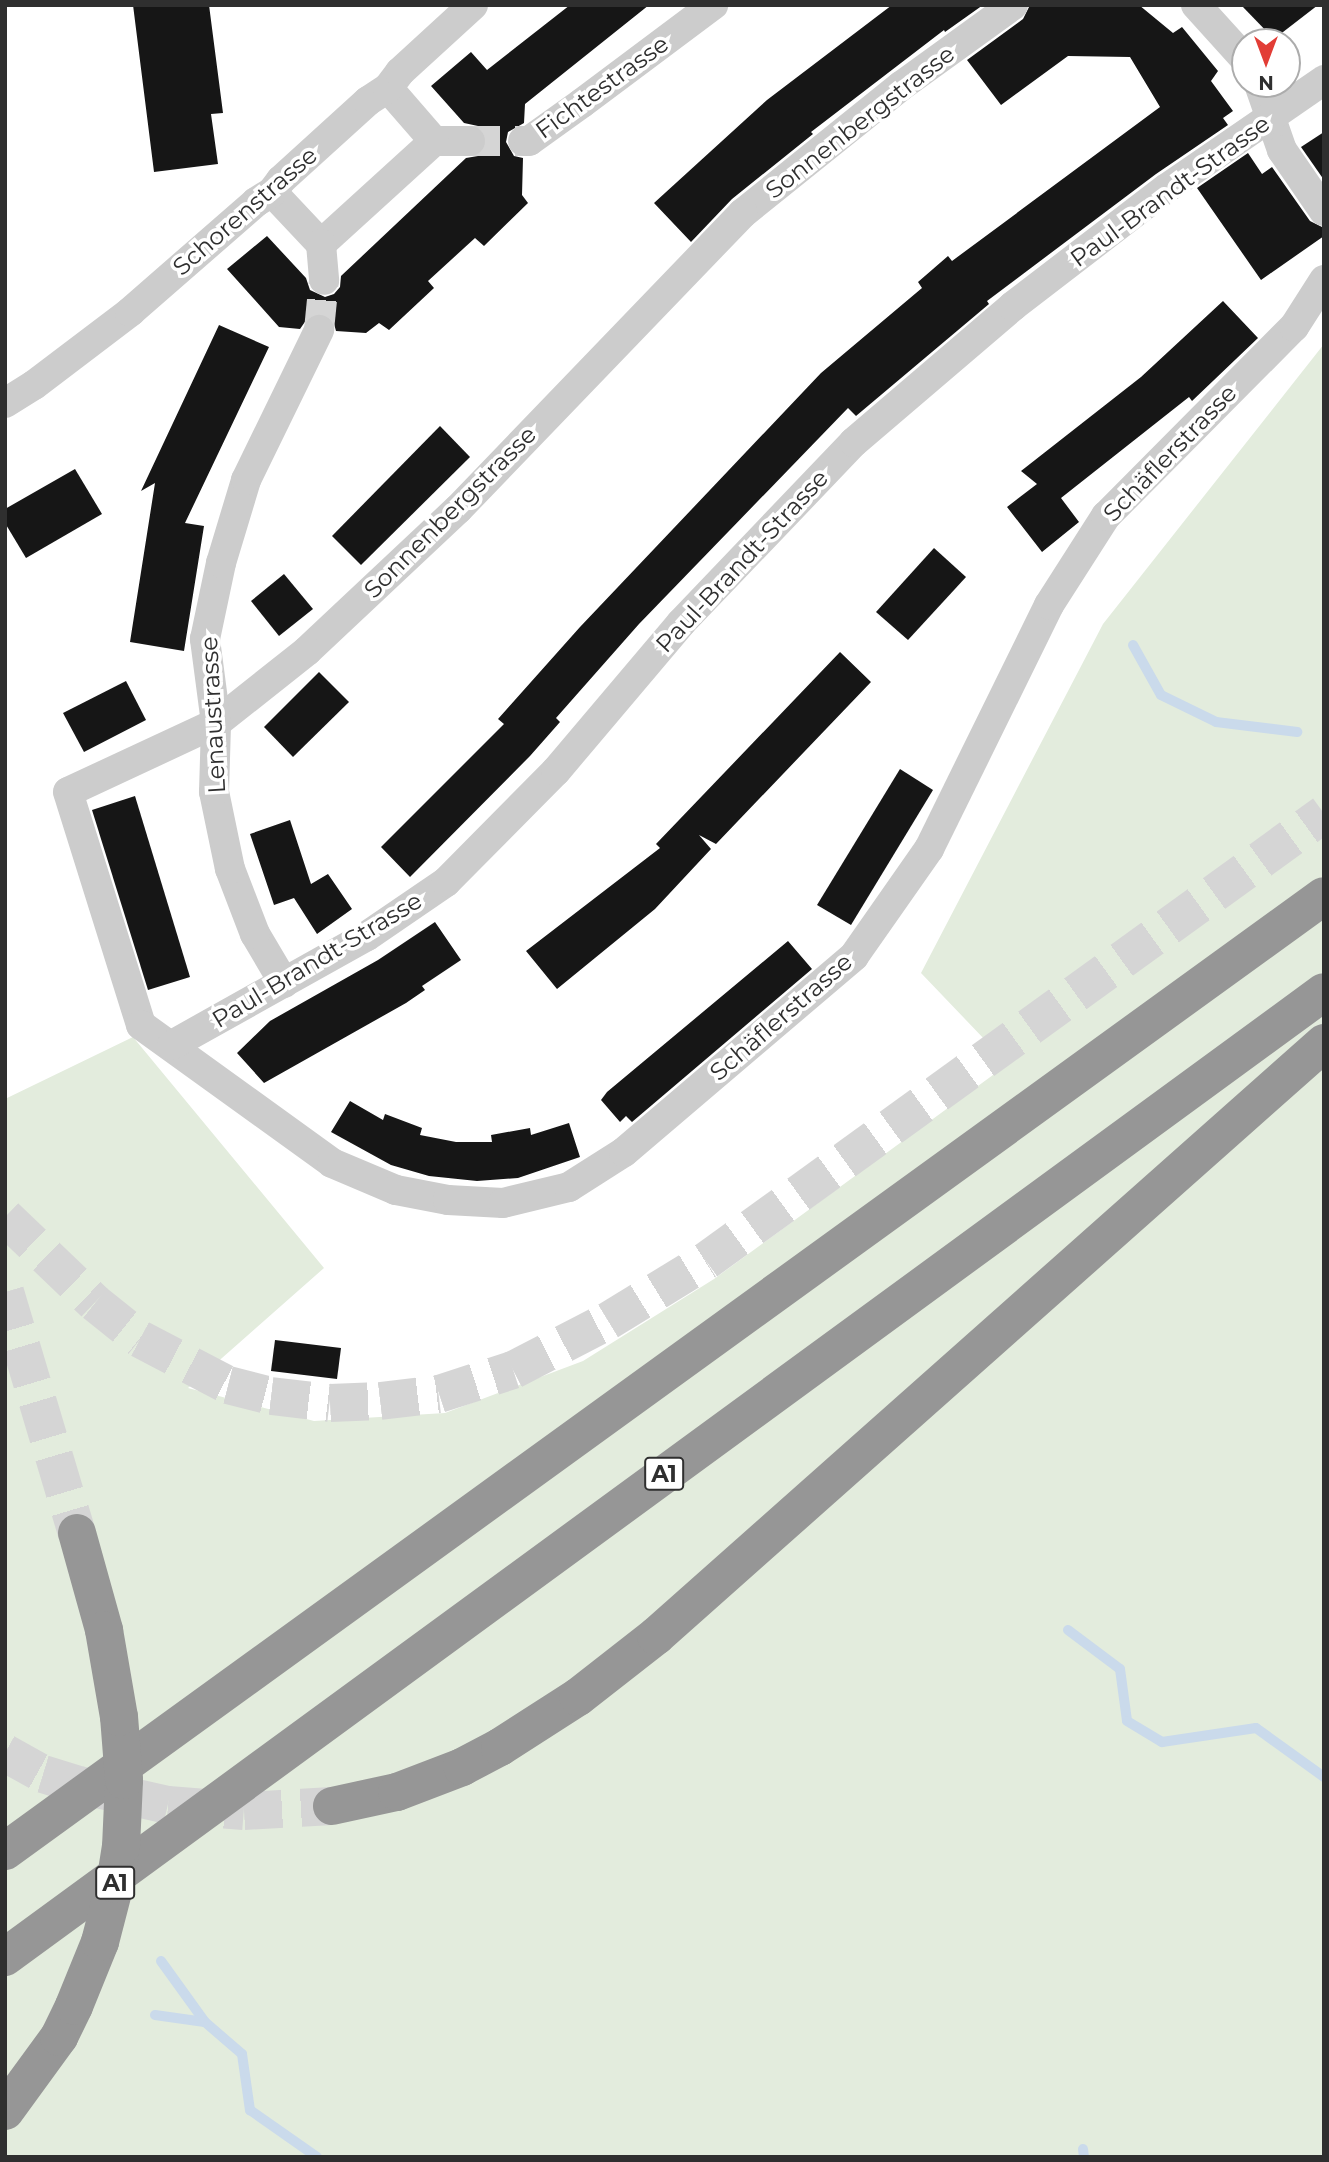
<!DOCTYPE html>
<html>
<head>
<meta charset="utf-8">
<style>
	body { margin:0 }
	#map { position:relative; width:1329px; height:2162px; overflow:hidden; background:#fff; font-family:Montserrat,sans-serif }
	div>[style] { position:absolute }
	.green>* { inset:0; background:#e3ecdd }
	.stream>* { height:10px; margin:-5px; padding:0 5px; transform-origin:5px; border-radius:5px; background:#cadaeb }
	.building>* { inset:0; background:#161616 }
	.street-tunnel>* { height:30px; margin-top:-15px; transform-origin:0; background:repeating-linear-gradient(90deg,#d5d5d5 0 30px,transparent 0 45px) }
	.highway-tunnel>* { height:38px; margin-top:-19px; transform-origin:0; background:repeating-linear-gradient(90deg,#d5d5d5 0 38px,transparent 0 57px) }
	.street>* { height:30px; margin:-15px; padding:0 15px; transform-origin:15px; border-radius:15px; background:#ccc }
	.highway>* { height:38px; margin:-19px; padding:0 19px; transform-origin:19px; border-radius:19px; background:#969696 }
	.highway-bridge>* { height:38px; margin:-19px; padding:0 19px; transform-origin:19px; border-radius:19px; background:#969696 }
	span { translate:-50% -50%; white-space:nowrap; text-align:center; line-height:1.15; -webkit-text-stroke:7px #fff; paint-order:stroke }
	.shield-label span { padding:2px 5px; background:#fff; border:2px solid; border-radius:5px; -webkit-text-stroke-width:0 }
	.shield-label { font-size:23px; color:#2f2f2f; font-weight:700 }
	.street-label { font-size:24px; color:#2f2f2f }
	.frame { position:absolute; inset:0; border:7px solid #2f2f2f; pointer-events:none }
	.north { position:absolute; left:1231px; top:28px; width:70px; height:70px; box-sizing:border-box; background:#fff; border:2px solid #acacac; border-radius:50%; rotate:180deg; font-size:19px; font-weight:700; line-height:28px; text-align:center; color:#2f2f2f }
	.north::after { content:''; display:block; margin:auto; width:24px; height:32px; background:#e23d36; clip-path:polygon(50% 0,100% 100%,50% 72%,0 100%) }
</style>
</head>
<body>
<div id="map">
	<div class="green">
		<div style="clip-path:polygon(1324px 344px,1324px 2157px,5px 2157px,5px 1099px,133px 1037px,324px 1268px,188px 1388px,314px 1421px,445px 1413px,583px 1361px,714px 1279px,1008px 1064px,921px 973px,1103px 624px)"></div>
	</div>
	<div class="stream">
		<div style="left:1133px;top:645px;width:57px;rotate:60.8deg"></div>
		<div style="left:1161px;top:695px;width:61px;rotate:26.1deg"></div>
		<div style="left:1216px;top:722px;width:82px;rotate:7deg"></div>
		<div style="left:1068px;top:1630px;width:65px;rotate:36.9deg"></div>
		<div style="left:1120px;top:1669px;width:52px;rotate:82.3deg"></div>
		<div style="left:1127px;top:1721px;width:41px;rotate:31deg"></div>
		<div style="left:1162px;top:1742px;width:95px;rotate:-8.5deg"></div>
		<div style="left:1256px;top:1728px;width:84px;rotate:35.8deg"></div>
		<div style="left:161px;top:1961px;width:75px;rotate:54.2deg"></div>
		<div style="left:155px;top:2015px;width:50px;rotate:8deg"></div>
		<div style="left:205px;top:2022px;width:49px;rotate:40.9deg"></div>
		<div style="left:242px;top:2054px;width:57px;rotate:81.9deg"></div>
		<div style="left:250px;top:2110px;width:82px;rotate:35deg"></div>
		<div style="left:1083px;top:2149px;width:8px;rotate:83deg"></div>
	</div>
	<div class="building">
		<div style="clip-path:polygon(133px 5px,209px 5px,223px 113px,211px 114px,218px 164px,154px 172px)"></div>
		<div style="clip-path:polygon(570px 5px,649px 5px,525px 104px,524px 123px,508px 132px,506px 142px,514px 156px,523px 158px,522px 195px,528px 203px,484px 246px,475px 238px,428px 281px,434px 288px,389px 330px,379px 323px,366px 333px,336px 331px,333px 320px,318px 313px,309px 316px,300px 329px,279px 327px,227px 269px,267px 236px,306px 278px,310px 290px,325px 297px,334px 294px,340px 287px,341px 276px,466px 158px,478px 156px,485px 149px,485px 132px,478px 126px,464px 123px,431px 86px,471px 52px,487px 70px)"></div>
		<div style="clip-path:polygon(892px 5px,983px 5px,945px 32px,944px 30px,811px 132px,813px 134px,732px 199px,691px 242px,654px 203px,767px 100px)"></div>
		<div style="clip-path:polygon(1030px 5px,1139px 5px,1173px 33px,1182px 27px,1218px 71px,1211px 81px,1233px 111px,1223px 118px,1228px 125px,1156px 174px,987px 301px,989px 304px,856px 416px,848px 408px,639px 624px,556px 718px,560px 722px,530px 756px,410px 877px,381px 847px,504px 724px,498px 719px,580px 627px,821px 373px,922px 288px,918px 282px,948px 256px,952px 261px,1160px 107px,1130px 57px,1068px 56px,1001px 105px,967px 60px,1023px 19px)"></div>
		<div style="clip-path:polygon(1241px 5px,1318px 5px,1274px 39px)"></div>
		<div style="clip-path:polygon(1324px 132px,1324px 180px,1301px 147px)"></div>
		<div style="clip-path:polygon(1248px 153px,1262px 174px,1272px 167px,1310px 221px,1324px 228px,1324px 236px,1261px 280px,1197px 188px)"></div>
		<div style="clip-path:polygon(1223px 301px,1258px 338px,1192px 401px,1189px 397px,1061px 498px,1079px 522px,1042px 552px,1007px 507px,1037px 484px,1021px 471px,1141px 377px)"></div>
		<div style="clip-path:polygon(219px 325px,269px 347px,185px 523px,204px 526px,184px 651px,130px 642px,155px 483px,141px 491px)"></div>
		<div style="clip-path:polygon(440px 426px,470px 457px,361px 565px,332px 536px)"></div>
		<div style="clip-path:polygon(75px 469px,102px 514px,26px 558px,5px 523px,5px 509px)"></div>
		<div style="clip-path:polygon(934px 548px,966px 577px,908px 640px,876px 612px)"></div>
		<div style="clip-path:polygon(284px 574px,313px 609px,279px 636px,251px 601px)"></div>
		<div style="clip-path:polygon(840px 652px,871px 682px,716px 844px,699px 835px,711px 849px,655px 909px,557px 989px,526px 951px,660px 848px,656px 844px)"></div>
		<div style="clip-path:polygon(319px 672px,349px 702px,293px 757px,264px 727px)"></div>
		<div style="clip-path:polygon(126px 681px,146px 720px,84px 752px,63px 713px)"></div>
		<div style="clip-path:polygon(900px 769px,933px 790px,851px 925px,817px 905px)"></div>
		<div style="clip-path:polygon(135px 796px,190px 977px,148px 990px,92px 810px)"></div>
		<div style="clip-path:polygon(290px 820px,311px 884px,328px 874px,352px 909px,317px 934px,294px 898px,274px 905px,250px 834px)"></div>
		<div style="clip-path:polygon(435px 922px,461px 960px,422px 986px,425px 990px,406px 1003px,264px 1083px,237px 1053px,270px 1021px,378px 960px)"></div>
		<div style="clip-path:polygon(788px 941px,812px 969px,632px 1122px,626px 1116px,620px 1122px,601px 1100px,607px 1092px)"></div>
		<div style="clip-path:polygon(350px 1101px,383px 1120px,385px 1114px,422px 1128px,420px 1135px,456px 1142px,492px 1142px,491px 1135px,530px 1128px,531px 1135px,569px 1123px,580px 1157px,518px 1178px,477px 1181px,429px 1176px,391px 1165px,331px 1132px)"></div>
		<div style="clip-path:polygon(275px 1340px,341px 1348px,337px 1379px,271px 1371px)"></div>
	</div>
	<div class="street-tunnel">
		<div style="left:470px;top:141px;width:53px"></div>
		<div style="left:319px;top:330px;width:50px;rotate:-84.3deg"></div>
	</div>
	<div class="highway-tunnel">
		<div style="left:5px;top:1217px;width:124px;rotate:43.7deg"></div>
		<div style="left:95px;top:1303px;width:58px;rotate:38.7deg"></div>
		<div style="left:140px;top:1339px;width:99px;rotate:27.6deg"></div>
		<div style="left:228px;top:1385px;width:44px;rotate:14.3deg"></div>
		<div style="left:271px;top:1396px;width:59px;rotate:6.8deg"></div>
		<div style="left:330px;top:1403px;width:50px;rotate:-2.3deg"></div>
		<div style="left:380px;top:1401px;width:59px;rotate:-6.8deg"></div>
		<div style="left:439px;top:1394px;width:78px;rotate:-18deg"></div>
		<div style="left:513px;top:1370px;width:107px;rotate:-27.3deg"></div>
		<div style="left:608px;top:1321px;width:115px;rotate:-31.5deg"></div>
		<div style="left:706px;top:1261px;width:763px;rotate:-35.88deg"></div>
		<div style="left:5px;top:1292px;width:252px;rotate:73.4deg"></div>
		<div style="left:5px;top:1753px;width:43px;rotate:28.9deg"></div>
		<div style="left:43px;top:1774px;width:38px;rotate:17deg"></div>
		<div style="left:79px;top:1785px;width:91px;rotate:12.7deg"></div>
		<div style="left:168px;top:1805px;width:76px;rotate:4.5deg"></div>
		<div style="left:244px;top:1811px;width:88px;rotate:-3.3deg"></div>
	</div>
	<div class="street">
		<div style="left:1013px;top:5px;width:138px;rotate:144.1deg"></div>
		<div style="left:901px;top:86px;width:203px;rotate:141.2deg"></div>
		<div style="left:743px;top:213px;width:411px;rotate:133.9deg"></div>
		<div style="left:458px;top:509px;width:207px;rotate:136.8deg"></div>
		<div style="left:307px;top:651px;width:116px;rotate:141.6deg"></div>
		<div style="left:216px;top:723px;width:163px;rotate:155deg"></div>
		<div style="left:68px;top:792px;width:244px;rotate:72.6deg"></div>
		<div style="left:141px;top:1025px;width:236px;rotate:35.8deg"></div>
		<div style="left:332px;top:1163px;width:69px;rotate:22.9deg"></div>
		<div style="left:396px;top:1190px;width:53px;rotate:10.9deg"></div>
		<div style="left:448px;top:1200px;width:55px;rotate:3.1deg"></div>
		<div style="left:503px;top:1203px;width:68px;rotate:-13.6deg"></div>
		<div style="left:569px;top:1187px;width:65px;rotate:-32.5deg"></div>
		<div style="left:624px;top:1152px;width:302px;rotate:-40.4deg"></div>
		<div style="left:854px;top:956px;width:131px;rotate:-55deg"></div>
		<div style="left:929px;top:849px;width:272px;rotate:-63.8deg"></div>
		<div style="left:1049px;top:605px;width:106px;rotate:-57.4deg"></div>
		<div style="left:1106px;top:516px;width:267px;rotate:-45.2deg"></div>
		<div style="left:1294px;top:327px;width:56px;rotate:-57.4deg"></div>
		<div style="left:1196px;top:5px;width:73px;rotate:47.8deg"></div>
		<div style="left:1259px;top:84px;width:70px;rotate:70.8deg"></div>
		<div style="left:1282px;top:150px;width:74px;rotate:55.5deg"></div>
		<div style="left:434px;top:141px;width:36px"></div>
		<div style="left:523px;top:141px;width:6px"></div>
		<div style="left:529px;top:141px;width:65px;rotate:-35.6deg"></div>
		<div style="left:582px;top:103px;width:164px;rotate:-36.8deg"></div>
		<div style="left:272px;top:192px;width:71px;rotate:46.7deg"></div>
		<div style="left:321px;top:244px;width:153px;rotate:-42.3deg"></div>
		<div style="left:434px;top:141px;width:70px;rotate:-131deg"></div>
		<div style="left:321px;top:244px;width:36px;rotate:85deg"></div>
		<div style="left:5px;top:403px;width:34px;rotate:-32deg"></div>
		<div style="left:34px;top:385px;width:121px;rotate:-37.2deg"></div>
		<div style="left:130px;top:312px;width:167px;rotate:-41.1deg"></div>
		<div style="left:256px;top:202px;width:19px;rotate:-32deg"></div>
		<div style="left:272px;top:192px;width:15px;rotate:-53deg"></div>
		<div style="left:281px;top:180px;width:118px;rotate:-42.2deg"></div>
		<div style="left:368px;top:101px;width:24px;rotate:-33deg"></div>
		<div style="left:388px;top:88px;width:20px;rotate:-53deg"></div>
		<div style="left:400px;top:72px;width:99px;rotate:-42.5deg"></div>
		<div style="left:284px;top:983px;width:57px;rotate:-120.6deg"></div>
		<div style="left:255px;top:934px;width:70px;rotate:-111deg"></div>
		<div style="left:230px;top:869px;width:79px;rotate:-101.7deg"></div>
		<div style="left:214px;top:792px;width:69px;rotate:-88.3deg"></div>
		<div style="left:216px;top:723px;width:85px;rotate:-97.5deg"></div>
		<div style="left:205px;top:639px;width:78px;rotate:-78.1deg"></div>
		<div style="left:221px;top:563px;width:87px;rotate:-73.2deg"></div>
		<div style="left:246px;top:480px;width:167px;rotate:-64deg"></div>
		<div style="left:172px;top:1045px;width:223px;rotate:-29.2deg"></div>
		<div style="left:367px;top:936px;width:96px;rotate:-34.4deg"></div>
		<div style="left:446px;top:882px;width:156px;rotate:-45.3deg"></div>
		<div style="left:556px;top:771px;width:194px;rotate:-49.8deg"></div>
		<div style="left:681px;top:623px;width:250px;rotate:-46.3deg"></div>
		<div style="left:854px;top:442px;width:209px;rotate:-40.5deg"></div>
		<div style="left:1013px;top:306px;width:194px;rotate:-37.5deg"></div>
		<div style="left:1167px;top:188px;width:191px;rotate:-34.5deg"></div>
	</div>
	<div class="highway">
		<div style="left:77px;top:1533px;width:101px;rotate:74.4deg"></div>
		<div style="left:332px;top:1806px;width:66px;rotate:-12.2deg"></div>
		<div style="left:397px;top:1792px;width:70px;rotate:-21deg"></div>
		<div style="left:462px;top:1767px;width:43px;rotate:-27.8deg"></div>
		<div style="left:500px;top:1747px;width:93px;rotate:-32.7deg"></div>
		<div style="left:578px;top:1697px;width:99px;rotate:-38deg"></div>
		<div style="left:656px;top:1636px;width:893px;rotate:-41.6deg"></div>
		<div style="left:5px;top:1851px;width:1628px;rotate:-35.91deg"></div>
		<div style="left:5px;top:1957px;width:1634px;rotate:-36.19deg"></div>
	</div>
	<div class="highway-bridge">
		<div style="left:5px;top:2111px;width:92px;rotate:-53.9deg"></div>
		<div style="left:59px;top:2037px;width:34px;rotate:-64deg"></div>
		<div style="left:74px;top:2006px;width:69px;rotate:-67.9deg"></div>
		<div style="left:100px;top:1942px;width:60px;rotate:-75.5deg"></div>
		<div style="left:115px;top:1884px;width:37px;rotate:-81deg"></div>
		<div style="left:121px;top:1847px;width:67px;rotate:-87.4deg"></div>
		<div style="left:124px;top:1780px;width:63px;rotate:-94.5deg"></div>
		<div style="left:119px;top:1717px;width:88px;rotate:-99.8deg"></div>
	</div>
	<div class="shield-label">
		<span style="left:664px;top:1474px">A1</span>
		<span style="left:115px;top:1883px">A1</span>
	</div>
	<div class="street-label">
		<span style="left:602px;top:87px;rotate:-36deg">Fichtestrasse</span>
		<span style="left:860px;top:122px;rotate:-38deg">Sonnenbergstrasse</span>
		<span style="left:1170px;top:191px;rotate:-36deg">Paul-Brandt-Strasse</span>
		<span style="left:245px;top:211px;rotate:-41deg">Schorenstrasse</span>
		<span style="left:1170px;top:453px;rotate:-46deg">Schäflerstrasse</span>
		<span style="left:450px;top:512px;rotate:-45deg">Sonnenbergstrasse</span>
		<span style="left:742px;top:561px;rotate:-47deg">Paul-Brandt-Strasse</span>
		<span style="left:213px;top:715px;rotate:-93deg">Lenaustrasse</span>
		<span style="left:317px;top:960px;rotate:-31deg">Paul-Brandt-Strasse</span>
		<span style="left:781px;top:1017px;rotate:-41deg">Schäflerstrasse</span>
	</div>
	<div class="frame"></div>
	<div class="north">N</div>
</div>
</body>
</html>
